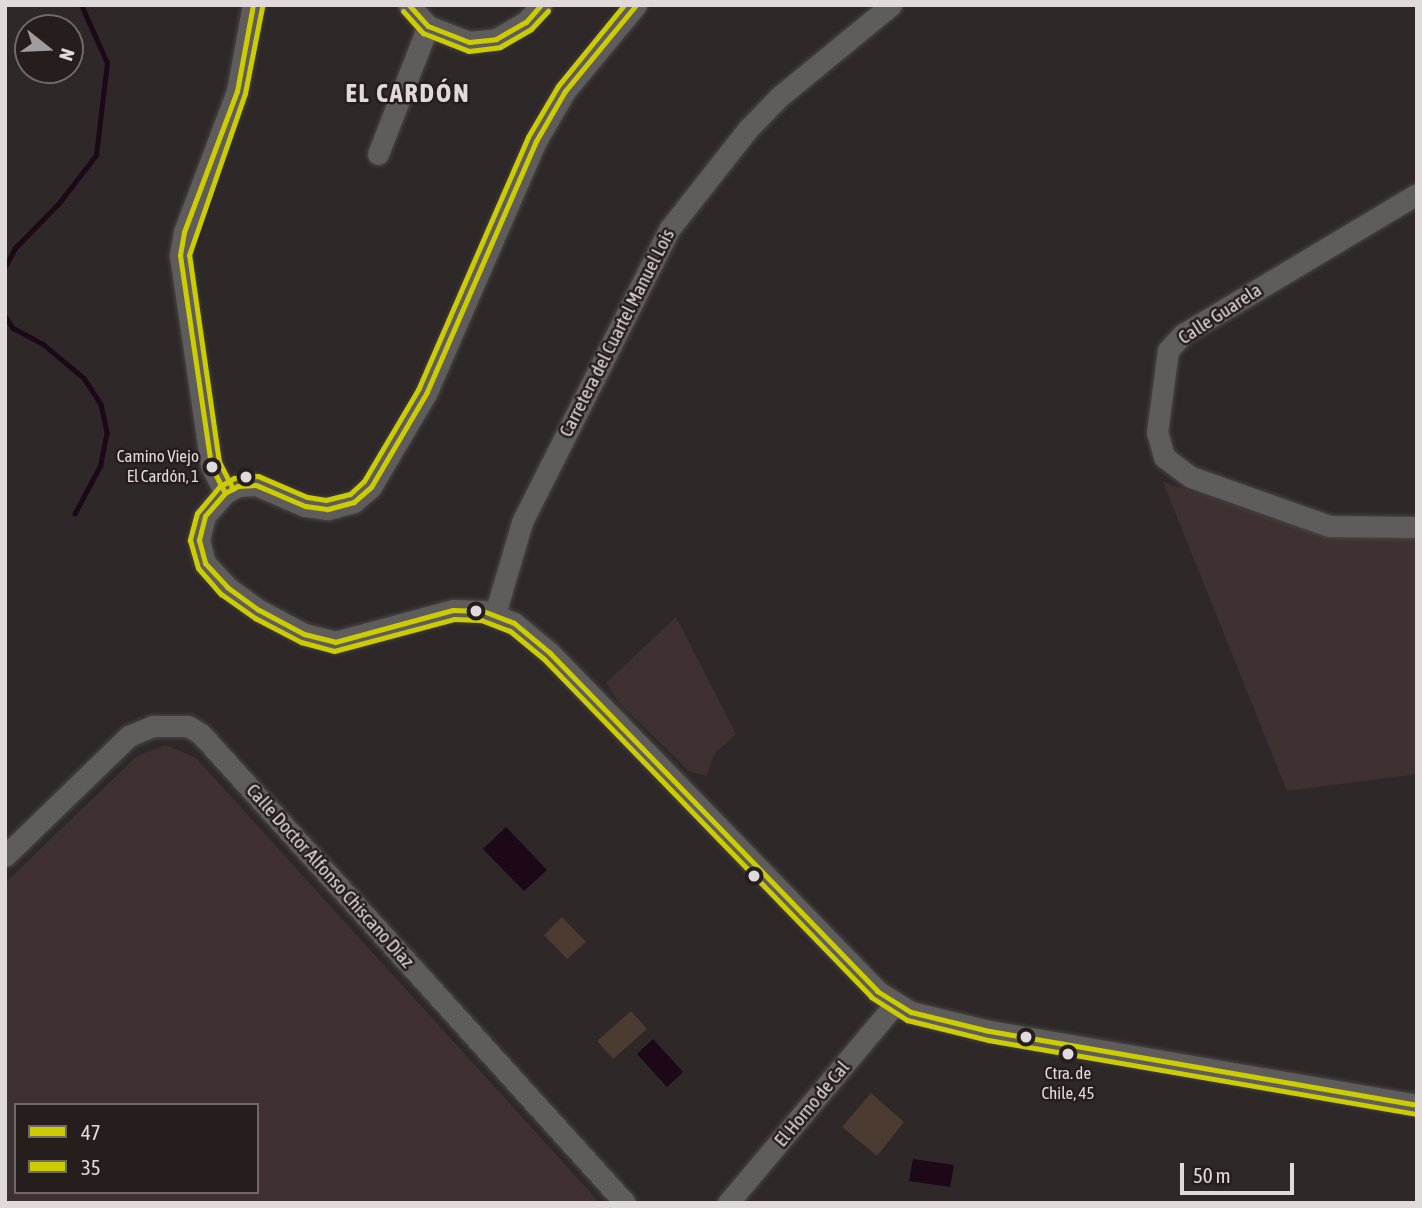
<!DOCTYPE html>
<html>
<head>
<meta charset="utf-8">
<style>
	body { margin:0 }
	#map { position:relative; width:1422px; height:1208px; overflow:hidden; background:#2e2828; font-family:"Asap Condensed",sans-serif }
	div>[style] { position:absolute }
	.built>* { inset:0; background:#3f3131 }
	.green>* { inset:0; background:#4b3b31 }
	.water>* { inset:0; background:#1c0816 }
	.stream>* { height:4.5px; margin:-2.25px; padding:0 2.25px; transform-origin:2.25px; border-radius:2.25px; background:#1c0816 }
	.roads { filter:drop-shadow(0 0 2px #4a4646) drop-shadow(0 0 2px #4a4646) }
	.minor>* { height:21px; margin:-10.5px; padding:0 10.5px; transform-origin:10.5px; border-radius:10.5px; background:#5f5c5c }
	.bus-1>* { height:5px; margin:-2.5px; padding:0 2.5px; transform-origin:2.5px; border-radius:2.5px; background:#cc0 }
	.bus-2>* { height:5px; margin:-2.5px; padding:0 2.5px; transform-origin:2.5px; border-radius:2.5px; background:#cc0 }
	.dots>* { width:19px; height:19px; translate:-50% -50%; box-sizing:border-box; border:4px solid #261d1d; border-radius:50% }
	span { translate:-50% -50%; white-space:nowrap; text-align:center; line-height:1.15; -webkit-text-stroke:5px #261d1d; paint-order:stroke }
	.bus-label { font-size:17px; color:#e0dada }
	.right { translate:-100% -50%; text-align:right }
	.street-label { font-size:19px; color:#e0dada }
	.district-label { font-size:26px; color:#e0dada; font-weight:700; letter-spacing:2px }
	.frame { position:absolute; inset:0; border:7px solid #e0dada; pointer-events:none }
	.legend { position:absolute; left:14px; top:1103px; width:245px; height:91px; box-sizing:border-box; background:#261d1d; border:2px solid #706969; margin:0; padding:9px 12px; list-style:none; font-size:21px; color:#e0dada }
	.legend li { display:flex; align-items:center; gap:14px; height:35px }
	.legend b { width:35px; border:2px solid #706969 }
	.north { position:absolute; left:14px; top:14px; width:70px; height:70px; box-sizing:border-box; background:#261d1d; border:2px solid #706969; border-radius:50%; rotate:108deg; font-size:19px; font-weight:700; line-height:28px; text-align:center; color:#e0dada }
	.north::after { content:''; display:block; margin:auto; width:24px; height:32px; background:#a29c9c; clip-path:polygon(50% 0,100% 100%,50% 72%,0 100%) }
	.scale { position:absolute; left:1180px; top:1163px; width:114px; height:32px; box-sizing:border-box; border:4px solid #e0dada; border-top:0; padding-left:9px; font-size:21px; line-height:24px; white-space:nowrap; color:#e0dada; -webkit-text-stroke:5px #261d1d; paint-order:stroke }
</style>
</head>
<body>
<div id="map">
	<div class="built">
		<div style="clip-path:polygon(1163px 482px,1322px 535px,1417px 535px,1417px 774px,1287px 791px)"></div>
		<div style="clip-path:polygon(676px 617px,736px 734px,714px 754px,707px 776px,689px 771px,619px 703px,606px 683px)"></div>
		<div style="clip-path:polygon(evenodd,166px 745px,196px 758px,600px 1203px,5px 1203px,5px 883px,137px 756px,166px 745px,16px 1105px,257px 1105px,257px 1192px,16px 1192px,16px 1105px)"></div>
	</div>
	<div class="green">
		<div style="clip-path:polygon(562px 917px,586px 942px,567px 959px,544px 935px)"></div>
		<div style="clip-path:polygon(631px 1011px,647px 1029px,613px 1059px,597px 1041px)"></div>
		<div style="clip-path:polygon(871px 1093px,904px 1122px,877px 1156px,842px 1127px)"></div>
	</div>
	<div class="water">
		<div style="clip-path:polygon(506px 827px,547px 870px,524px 891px,483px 849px)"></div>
		<div style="clip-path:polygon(653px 1039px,683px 1072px,667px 1087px,637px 1054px)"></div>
		<div style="clip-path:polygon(913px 1159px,954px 1165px,950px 1187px,909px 1181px)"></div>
	</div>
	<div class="stream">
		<div style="left:5px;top:267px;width:21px;rotate:-62deg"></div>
		<div style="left:15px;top:248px;width:63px;rotate:-45.6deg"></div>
		<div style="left:59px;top:203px;width:61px;rotate:-52.4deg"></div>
		<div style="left:96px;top:155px;width:93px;rotate:-83.2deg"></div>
		<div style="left:107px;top:63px;width:64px;rotate:-114.1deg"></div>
		<div style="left:5px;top:316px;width:14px;rotate:56deg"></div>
		<div style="left:13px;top:328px;width:34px;rotate:28deg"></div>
		<div style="left:43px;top:344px;width:53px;rotate:39.7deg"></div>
		<div style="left:84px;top:378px;width:31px;rotate:57deg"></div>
		<div style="left:101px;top:404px;width:30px;rotate:78deg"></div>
		<div style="left:107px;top:433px;width:33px;rotate:101deg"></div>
		<div style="left:101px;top:465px;width:55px;rotate:118deg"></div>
	</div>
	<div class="roads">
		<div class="minor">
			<div style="left:409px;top:5px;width:28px;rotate:48deg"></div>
			<div style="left:428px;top:26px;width:44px;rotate:21.3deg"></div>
			<div style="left:469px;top:42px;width:27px;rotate:-6deg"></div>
			<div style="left:496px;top:39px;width:34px;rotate:-30deg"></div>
			<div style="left:526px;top:22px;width:23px;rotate:-49deg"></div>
			<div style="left:636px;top:5px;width:112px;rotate:129.5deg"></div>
			<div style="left:565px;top:91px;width:58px;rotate:120.1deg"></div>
			<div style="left:536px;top:141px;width:274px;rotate:113.5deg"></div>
			<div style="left:427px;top:392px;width:110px;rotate:120.5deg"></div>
			<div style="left:371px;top:487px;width:23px;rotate:139deg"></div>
			<div style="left:354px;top:502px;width:28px;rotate:165deg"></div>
			<div style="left:327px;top:509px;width:22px;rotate:-172deg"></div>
			<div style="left:305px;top:506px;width:53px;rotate:-156.8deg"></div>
			<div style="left:256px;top:485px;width:18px;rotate:177deg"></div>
			<div style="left:238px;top:486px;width:15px;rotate:152deg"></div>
			<div style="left:225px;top:493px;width:30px;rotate:131deg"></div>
			<div style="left:205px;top:516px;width:25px;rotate:104deg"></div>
			<div style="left:199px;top:540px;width:24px;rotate:75deg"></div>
			<div style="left:205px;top:563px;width:33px;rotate:47deg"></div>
			<div style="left:227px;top:587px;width:39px;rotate:36deg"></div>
			<div style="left:259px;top:610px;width:51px;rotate:28.1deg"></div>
			<div style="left:304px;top:634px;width:32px;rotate:14deg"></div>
			<div style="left:335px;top:642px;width:122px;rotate:-15.2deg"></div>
			<div style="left:453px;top:610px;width:30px;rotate:2deg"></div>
			<div style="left:483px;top:611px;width:33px;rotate:21deg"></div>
			<div style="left:514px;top:623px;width:47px;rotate:39.8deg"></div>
			<div style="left:550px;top:653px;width:470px;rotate:45.9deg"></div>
			<div style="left:877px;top:991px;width:40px;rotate:32deg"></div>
			<div style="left:911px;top:1012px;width:80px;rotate:13.7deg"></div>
			<div style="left:989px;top:1031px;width:434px;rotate:9.8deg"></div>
			<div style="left:378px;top:154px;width:137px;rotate:-68.7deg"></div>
			<div style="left:1417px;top:194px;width:273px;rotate:149.1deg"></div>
			<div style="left:1183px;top:334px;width:22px;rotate:133deg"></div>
			<div style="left:1168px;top:350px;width:83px;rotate:97.6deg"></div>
			<div style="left:1157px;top:432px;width:26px;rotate:74deg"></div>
			<div style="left:1164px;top:457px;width:34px;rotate:37deg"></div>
			<div style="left:1191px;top:477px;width:146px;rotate:19.5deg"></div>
			<div style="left:1329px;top:526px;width:88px;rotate:0.7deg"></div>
			<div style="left:225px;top:493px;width:31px;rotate:-117deg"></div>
			<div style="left:211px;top:465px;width:212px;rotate:-98.4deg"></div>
			<div style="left:180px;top:255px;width:23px;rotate:-80deg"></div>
			<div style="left:184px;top:232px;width:151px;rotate:-69.4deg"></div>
			<div style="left:237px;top:91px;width:87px;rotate:-79.5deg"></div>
			<div style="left:495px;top:614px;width:96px;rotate:-73.6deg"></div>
			<div style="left:522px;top:522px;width:329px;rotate:-63.3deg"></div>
			<div style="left:670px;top:228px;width:126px;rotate:-51.8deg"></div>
			<div style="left:748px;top:129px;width:45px;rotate:-45.9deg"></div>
			<div style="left:779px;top:97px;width:145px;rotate:-39.4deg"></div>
			<div style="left:5px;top:856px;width:173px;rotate:-44.1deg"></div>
			<div style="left:129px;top:736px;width:26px;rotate:-23deg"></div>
			<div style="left:153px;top:726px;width:35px"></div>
			<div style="left:188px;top:726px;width:15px;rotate:32deg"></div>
			<div style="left:201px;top:734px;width:632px;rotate:47.88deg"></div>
			<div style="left:728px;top:1203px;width:260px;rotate:-50deg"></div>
		</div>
	</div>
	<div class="bus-1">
		<div style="left:409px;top:5px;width:28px;rotate:48deg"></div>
		<div style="left:428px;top:26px;width:44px;rotate:21.3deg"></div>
		<div style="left:469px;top:42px;width:27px;rotate:-6deg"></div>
		<div style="left:496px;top:39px;width:34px;rotate:-30deg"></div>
		<div style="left:526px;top:22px;width:23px;rotate:-49deg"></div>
		<div style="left:636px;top:5px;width:112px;rotate:129.5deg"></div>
		<div style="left:565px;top:91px;width:58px;rotate:120.1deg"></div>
		<div style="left:536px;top:141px;width:274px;rotate:113.5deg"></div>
		<div style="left:427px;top:392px;width:110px;rotate:120.5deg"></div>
		<div style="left:371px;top:487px;width:23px;rotate:139deg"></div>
		<div style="left:354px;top:502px;width:28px;rotate:165deg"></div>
		<div style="left:327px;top:509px;width:22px;rotate:-172deg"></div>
		<div style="left:305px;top:506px;width:53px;rotate:-156.8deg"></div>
		<div style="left:256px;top:485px;width:18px;rotate:177deg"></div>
		<div style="left:238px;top:486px;width:15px;rotate:152deg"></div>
		<div style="left:225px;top:493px;width:30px;rotate:131deg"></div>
		<div style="left:205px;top:516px;width:25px;rotate:104deg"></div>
		<div style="left:199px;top:540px;width:24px;rotate:75deg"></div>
		<div style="left:205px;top:563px;width:33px;rotate:47deg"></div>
		<div style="left:227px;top:587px;width:39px;rotate:36deg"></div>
		<div style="left:259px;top:610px;width:51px;rotate:28.1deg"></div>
		<div style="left:304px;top:634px;width:32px;rotate:14deg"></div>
		<div style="left:335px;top:642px;width:122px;rotate:-15.2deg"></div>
		<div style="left:453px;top:610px;width:30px;rotate:2deg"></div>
		<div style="left:483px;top:611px;width:33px;rotate:21deg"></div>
		<div style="left:514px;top:623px;width:47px;rotate:39.8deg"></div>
		<div style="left:550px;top:653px;width:470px;rotate:45.9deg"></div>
		<div style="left:877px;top:991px;width:40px;rotate:32deg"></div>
		<div style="left:911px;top:1012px;width:80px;rotate:13.7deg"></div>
		<div style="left:989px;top:1031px;width:434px;rotate:9.8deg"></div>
		<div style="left:225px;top:493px;width:31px;rotate:-117deg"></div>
		<div style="left:211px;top:465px;width:212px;rotate:-98.4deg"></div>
		<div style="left:180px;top:255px;width:23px;rotate:-80deg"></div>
		<div style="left:184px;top:232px;width:151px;rotate:-69.4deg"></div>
		<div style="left:237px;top:91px;width:87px;rotate:-79.5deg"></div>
	</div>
	<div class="bus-2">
		<div style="left:624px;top:5px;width:104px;rotate:129.2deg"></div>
		<div style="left:558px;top:86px;width:59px;rotate:120.5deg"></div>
		<div style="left:528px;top:137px;width:274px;rotate:113.5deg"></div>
		<div style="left:419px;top:388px;width:108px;rotate:120.6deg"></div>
		<div style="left:364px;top:481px;width:19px;rotate:137deg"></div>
		<div style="left:350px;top:494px;width:25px;rotate:166deg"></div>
		<div style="left:326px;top:500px;width:19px;rotate:-171deg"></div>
		<div style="left:307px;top:497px;width:53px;rotate:-156.8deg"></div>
		<div style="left:258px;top:476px;width:24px;rotate:175deg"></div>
		<div style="left:234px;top:478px;width:17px;rotate:149deg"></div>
		<div style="left:219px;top:487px;width:34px;rotate:130deg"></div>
		<div style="left:197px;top:513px;width:28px;rotate:105deg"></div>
		<div style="left:190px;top:540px;width:29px;rotate:74deg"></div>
		<div style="left:198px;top:568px;width:35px;rotate:49deg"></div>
		<div style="left:221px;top:594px;width:42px;rotate:35.2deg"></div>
		<div style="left:255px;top:618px;width:52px;rotate:27.6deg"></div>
		<div style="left:301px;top:642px;width:34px;rotate:15deg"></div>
		<div style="left:334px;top:651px;width:124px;rotate:-14.9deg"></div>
		<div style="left:454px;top:619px;width:27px;rotate:2deg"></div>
		<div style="left:481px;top:620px;width:31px;rotate:21deg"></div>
		<div style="left:510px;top:631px;width:44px;rotate:39.5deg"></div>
		<div style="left:544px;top:659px;width:470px;rotate:45.9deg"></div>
		<div style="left:871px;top:997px;width:43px;rotate:32.6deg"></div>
		<div style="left:907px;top:1020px;width:83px;rotate:13.9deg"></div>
		<div style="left:988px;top:1040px;width:434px;rotate:9.8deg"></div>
		<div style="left:403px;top:11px;width:30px;rotate:48deg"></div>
		<div style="left:423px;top:33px;width:49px;rotate:21.4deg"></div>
		<div style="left:469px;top:51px;width:31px;rotate:-7deg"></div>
		<div style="left:500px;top:47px;width:36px;rotate:-30deg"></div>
		<div style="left:531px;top:29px;width:25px;rotate:-47deg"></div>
		<div style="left:233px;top:489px;width:30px;rotate:-117deg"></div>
		<div style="left:219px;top:462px;width:209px;rotate:-98.2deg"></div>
		<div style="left:189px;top:255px;width:171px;rotate:-70.9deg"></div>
		<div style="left:245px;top:93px;width:88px;rotate:-78.8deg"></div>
	</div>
	<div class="dots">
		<div style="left:212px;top:467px;background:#e0dada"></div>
		<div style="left:246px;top:477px;background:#e0dada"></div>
		<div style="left:476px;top:611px;background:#e0dada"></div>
		<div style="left:754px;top:876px;background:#e0dada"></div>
		<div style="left:1026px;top:1037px;background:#e0dada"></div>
		<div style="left:1068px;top:1054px;background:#e0dada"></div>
	</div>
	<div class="bus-label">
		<span class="right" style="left:199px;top:467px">Camino Viejo<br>El Cardón, 1</span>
		<span style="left:1068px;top:1084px">Ctra. de<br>Chile, 45</span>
	</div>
	<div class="street-label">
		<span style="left:1220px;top:314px;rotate:-33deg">Calle Guarela</span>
		<span style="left:617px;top:333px;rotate:-63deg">Carretera del Cuartel Manuel Lois</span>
		<span style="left:330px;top:876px;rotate:48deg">Calle Doctor Alfonso Chiscano Díaz</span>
		<span style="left:812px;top:1104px;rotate:-50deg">El Horno de Cal</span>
	</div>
	<div class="district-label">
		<span style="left:408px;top:94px">EL CARDÓN</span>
	</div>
	<div class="frame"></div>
	<ul class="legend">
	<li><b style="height:9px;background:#cc0"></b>47</li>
	<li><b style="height:9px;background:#cc0"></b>35</li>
	</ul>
	<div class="north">N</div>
	<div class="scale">50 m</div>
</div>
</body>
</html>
